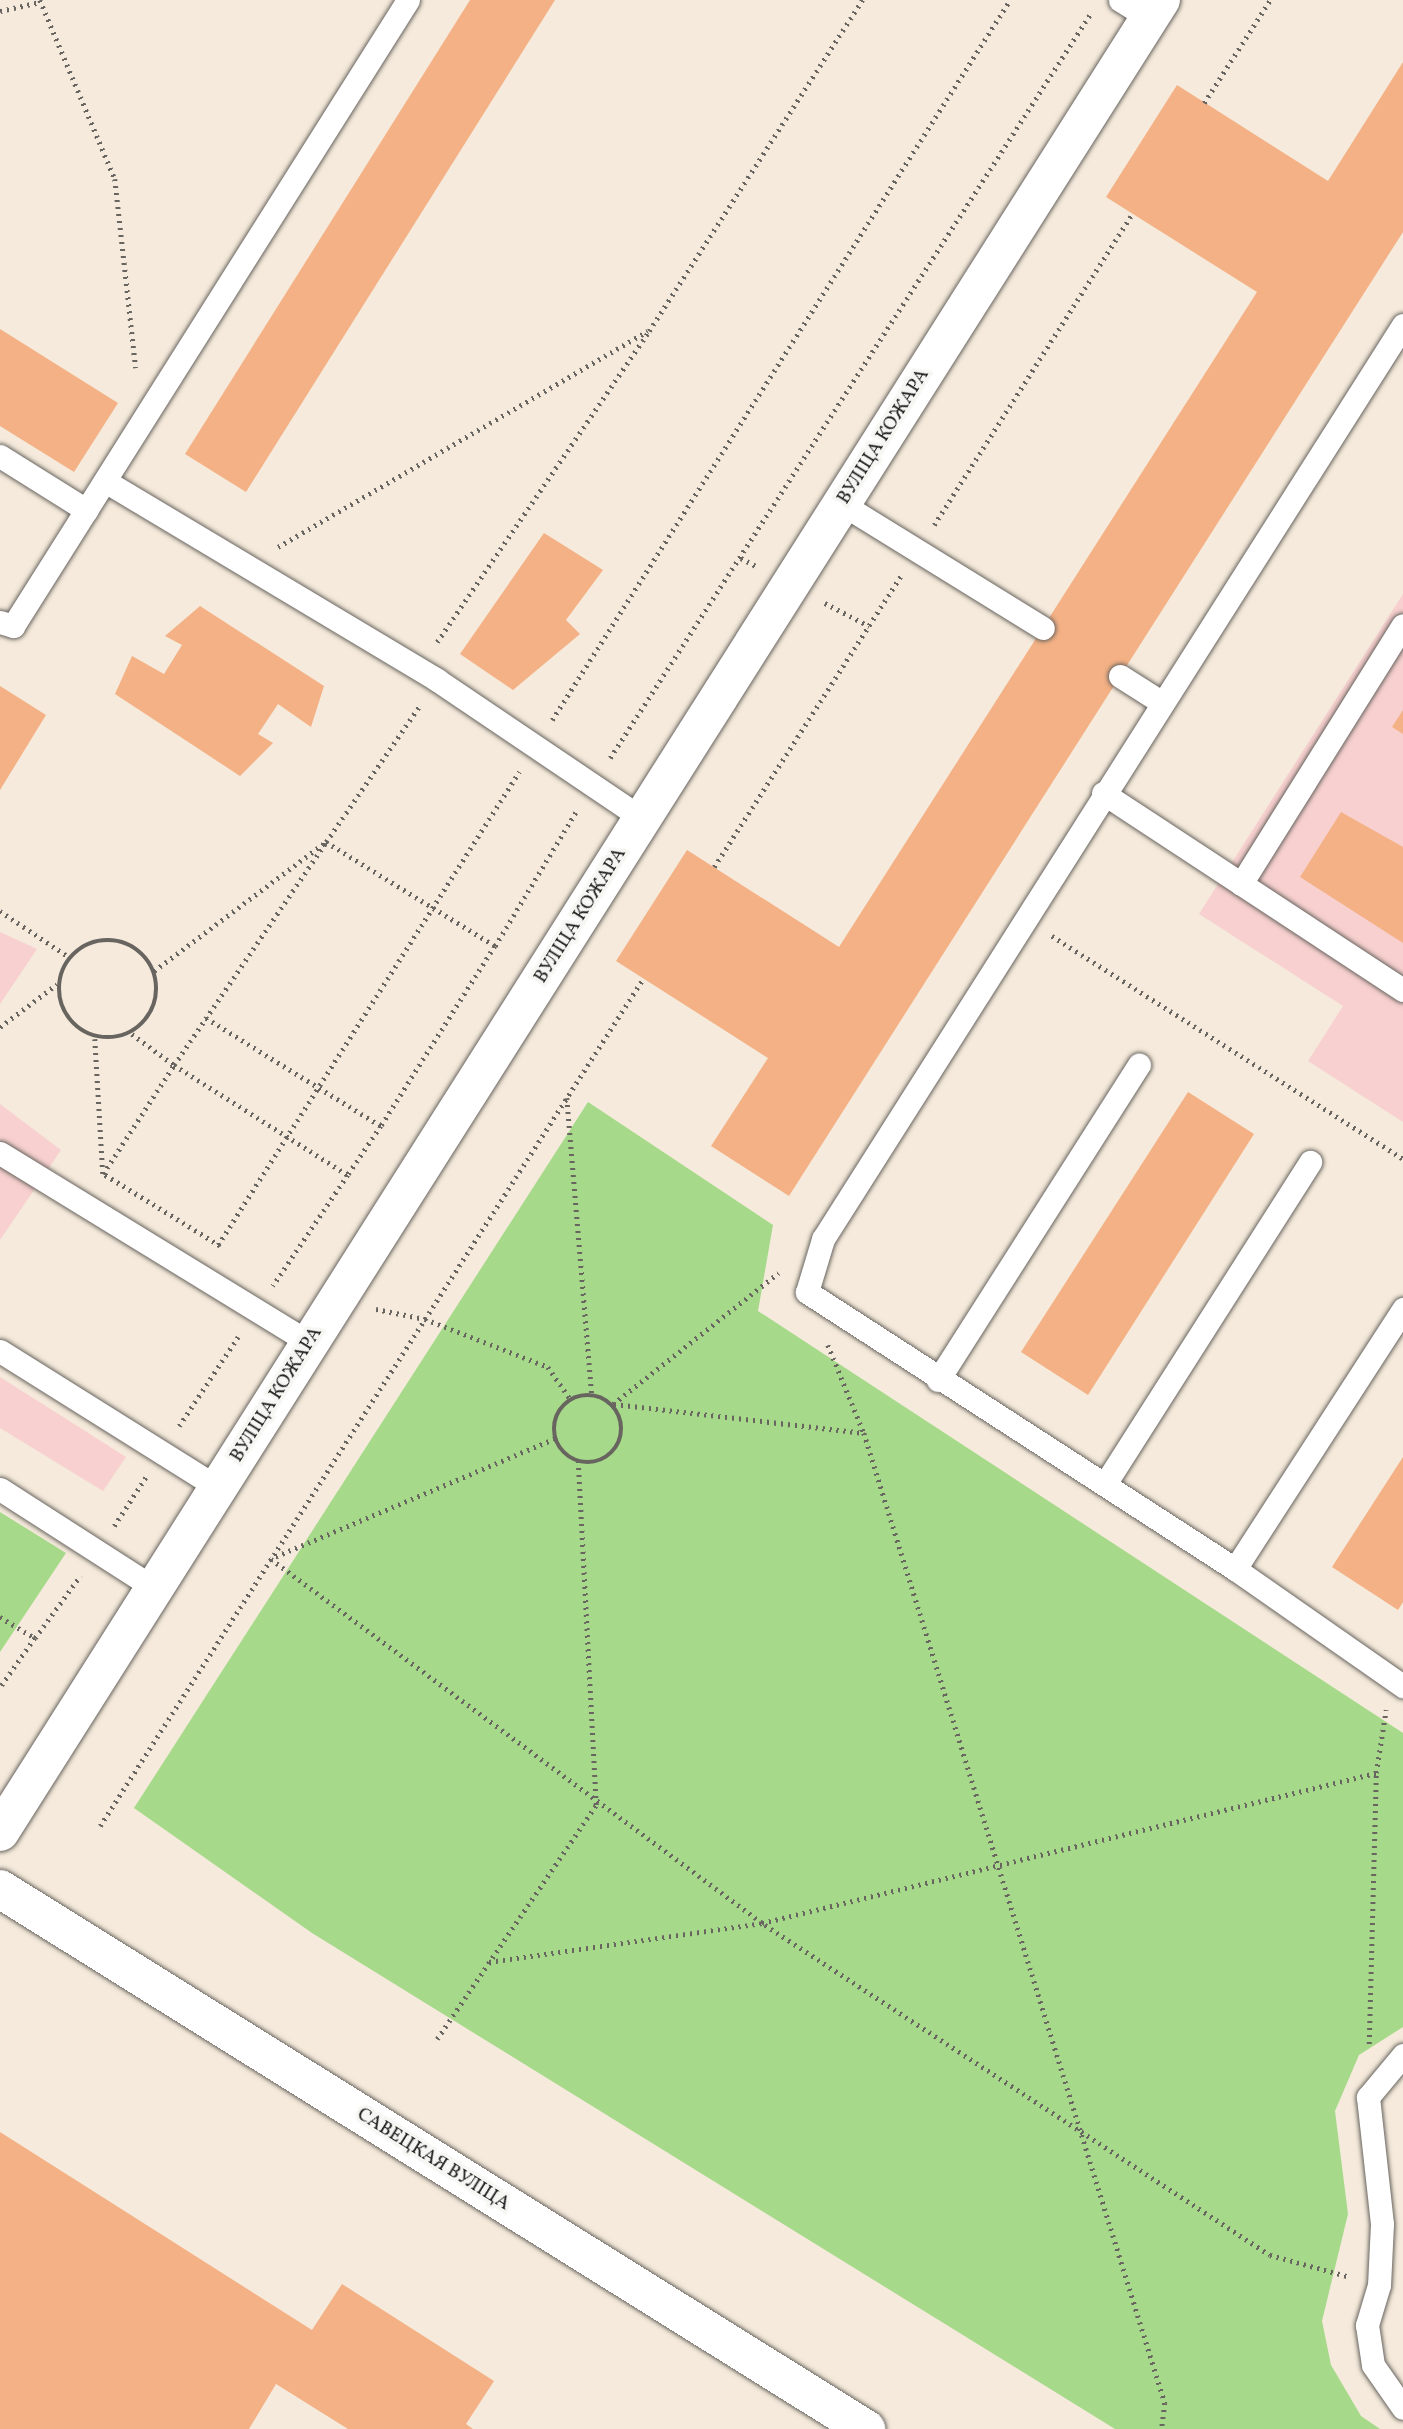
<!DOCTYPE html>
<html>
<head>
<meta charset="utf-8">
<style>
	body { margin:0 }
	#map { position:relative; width:1403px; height:2429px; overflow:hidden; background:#f5eadb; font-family:Vollkorn,serif }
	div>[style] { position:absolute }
	.built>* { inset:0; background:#f7d0cf }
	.green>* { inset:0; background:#a6da8a }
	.building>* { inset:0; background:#f4b185 }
	.path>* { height:4.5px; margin-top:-2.25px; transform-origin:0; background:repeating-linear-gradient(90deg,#68645f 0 2px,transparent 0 7px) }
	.path>.ring { margin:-2.25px; padding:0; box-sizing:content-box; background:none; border:4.5px solid #68645f; border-radius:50% }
	.roads { filter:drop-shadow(0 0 2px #68645f) drop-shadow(0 0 2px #68645f) }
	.service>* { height:23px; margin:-11.5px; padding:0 11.5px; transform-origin:11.5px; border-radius:11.5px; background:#fff }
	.secondary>* { height:38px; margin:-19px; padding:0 19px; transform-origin:19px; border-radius:19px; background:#fff }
	.primary>* { height:38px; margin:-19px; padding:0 19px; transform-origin:19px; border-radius:19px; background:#fff }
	span { translate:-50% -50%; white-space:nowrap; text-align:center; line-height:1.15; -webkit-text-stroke:7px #f6f6f2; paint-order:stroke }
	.street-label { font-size:19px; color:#1c1c1c }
</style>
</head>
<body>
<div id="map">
	<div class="built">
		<div style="clip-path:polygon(1403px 594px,1403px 1122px,1308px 1061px,1343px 1006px,1199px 914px)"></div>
		<div style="clip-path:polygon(0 932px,37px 949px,0 1004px)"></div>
		<div style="clip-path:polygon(0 1104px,61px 1150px,0 1240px)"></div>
		<div style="clip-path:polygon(0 1377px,126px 1457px,103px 1491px,0 1428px)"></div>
	</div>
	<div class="green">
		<div style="clip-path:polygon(588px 1102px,773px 1225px,758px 1311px,1403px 1733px,1403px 2027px,1359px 2055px,1335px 2111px,1348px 2214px,1322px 2321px,1331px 2365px,1361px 2416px,1380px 2429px,1115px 2429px,312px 1933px,134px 1808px)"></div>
		<div style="clip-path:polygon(0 1512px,66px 1553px,0 1652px)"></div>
	</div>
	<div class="building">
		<div style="clip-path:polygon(470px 0,555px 0,246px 492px,185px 454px)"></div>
		<div style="clip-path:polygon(1403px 62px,1403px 232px,789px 1196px,711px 1146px,768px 1058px,616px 961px,687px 850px,839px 947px,1257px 292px,1106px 197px,1177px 85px,1328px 181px)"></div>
		<div style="clip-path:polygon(0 329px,118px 403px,74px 472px,0 426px)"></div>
		<div style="clip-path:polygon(544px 533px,603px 570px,566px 620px,580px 634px,513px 690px,460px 654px)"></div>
		<div style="clip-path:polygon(200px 606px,324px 686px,311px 727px,278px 704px,258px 734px,273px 743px,240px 776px,115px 694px,132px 656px,164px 674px,182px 645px,165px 636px)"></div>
		<div style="clip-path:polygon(0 686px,46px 715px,0 790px)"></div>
		<div style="clip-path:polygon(1403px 710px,1403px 734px,1392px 727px)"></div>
		<div style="clip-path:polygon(1341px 812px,1403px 847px,1403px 943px,1300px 877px)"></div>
		<div style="clip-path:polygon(1188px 1092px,1254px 1134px,1088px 1395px,1021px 1352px)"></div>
		<div style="clip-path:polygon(1403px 1457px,1403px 1602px,1398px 1610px,1332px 1567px)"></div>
		<div style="clip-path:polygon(0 2132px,312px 2330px,342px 2284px,494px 2381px,466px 2424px,473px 2429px,348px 2429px,276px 2384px,249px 2429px,0 2429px)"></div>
	</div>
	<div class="path">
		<div style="left:40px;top:0;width:194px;rotate:67.3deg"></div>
		<div style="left:115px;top:179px;width:190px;rotate:83.7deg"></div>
		<div style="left:0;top:11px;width:41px;rotate:-12.7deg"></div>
		<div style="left:1204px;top:103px;width:122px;rotate:-57.3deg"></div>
		<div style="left:934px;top:525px;width:370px;rotate:-57.5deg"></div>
		<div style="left:278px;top:547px;width:428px;rotate:-30.3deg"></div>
		<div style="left:741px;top:558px;width:17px;rotate:28deg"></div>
		<div style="left:825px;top:603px;width:50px;rotate:27.6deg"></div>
		<div style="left:437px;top:642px;width:376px;rotate:-55.7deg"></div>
		<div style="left:649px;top:331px;width:394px;rotate:-57.2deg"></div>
		<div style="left:552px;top:720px;width:853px;rotate:-57.54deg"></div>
		<div style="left:610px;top:758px;width:887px;rotate:-57.15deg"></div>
		<div style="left:714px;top:867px;width:346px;rotate:-57.3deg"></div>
		<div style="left:0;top:911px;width:83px;rotate:33.7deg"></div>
		<div style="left:1052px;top:936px;width:416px;rotate:32.4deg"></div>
		<div class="ring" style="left:59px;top:940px;width:93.5px;height:93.5px"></div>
		<div style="left:495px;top:946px;width:159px;rotate:-58.9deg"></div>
		<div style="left:154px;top:971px;width:215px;rotate:-36.9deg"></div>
		<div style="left:326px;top:842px;width:166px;rotate:-55.5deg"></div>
		<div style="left:206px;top:1018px;width:206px;rotate:31.7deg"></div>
		<div style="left:381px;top:1126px;width:59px;rotate:124deg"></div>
		<div style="left:0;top:1027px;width:71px;rotate:-37deg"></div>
		<div style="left:132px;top:1034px;width:52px;rotate:36.4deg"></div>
		<div style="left:174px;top:1065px;width:270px;rotate:-55.7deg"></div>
		<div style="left:326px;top:842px;width:198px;rotate:31.6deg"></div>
		<div style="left:495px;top:946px;width:213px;rotate:122.3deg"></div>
		<div style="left:95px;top:1039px;width:135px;rotate:86.6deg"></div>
		<div style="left:567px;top:1098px;width:297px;rotate:85.2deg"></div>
		<div style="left:218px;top:1245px;width:561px;rotate:-57.53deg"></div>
		<div style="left:220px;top:1246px;width:137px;rotate:-148.4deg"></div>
		<div style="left:103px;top:1174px;width:130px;rotate:-56.9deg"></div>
		<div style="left:174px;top:1065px;width:206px;rotate:32.3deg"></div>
		<div style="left:348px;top:1175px;width:134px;rotate:124deg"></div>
		<div style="left:376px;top:1309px;width:50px;rotate:11.5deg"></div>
		<div style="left:425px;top:1319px;width:132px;rotate:21.3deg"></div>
		<div style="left:548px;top:1367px;width:39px;rotate:55deg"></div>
		<div style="left:828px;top:1345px;width:95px;rotate:67.8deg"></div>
		<div style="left:864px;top:1433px;width:1016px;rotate:72.76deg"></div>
		<div style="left:1165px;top:2403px;width:26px;rotate:97deg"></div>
		<div class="ring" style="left:554px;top:1395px;width:63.5px;height:63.5px"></div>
		<div style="left:613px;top:1404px;width:211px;rotate:-38.4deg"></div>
		<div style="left:614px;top:1404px;width:252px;rotate:6.6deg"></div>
		<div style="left:179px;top:1426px;width:107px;rotate:-56.5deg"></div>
		<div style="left:555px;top:1439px;width:308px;rotate:157.1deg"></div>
		<div style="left:271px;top:1559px;width:615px;rotate:36.53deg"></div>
		<div style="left:765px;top:1925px;width:603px;rotate:33.16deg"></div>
		<div style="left:1270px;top:2255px;width:80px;rotate:15.3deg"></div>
		<div style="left:114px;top:1526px;width:59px;rotate:-56.9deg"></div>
		<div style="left:0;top:1617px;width:41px;rotate:31deg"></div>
		<div style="left:35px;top:1638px;width:61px;rotate:125deg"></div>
		<div style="left:35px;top:1638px;width:77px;rotate:-54deg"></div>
		<div style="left:100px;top:1826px;width:1006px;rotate:-57.34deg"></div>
		<div style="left:489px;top:1962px;width:276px;rotate:-8.1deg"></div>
		<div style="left:762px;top:1923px;width:632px;rotate:-13.73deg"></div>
		<div style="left:437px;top:2039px;width:283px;rotate:-55.8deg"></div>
		<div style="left:596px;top:1805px;width:344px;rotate:-93deg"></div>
		<div style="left:1369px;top:2044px;width:271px;rotate:-88.5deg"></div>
		<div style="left:1376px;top:1773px;width:64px;rotate:-81deg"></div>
	</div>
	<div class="roads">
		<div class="service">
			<div style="left:1120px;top:0;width:34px;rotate:32deg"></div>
			<div style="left:1403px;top:325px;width:1082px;rotate:122.4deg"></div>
			<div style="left:823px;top:1239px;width:55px;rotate:106.8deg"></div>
			<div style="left:807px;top:1292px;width:510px;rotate:32.91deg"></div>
			<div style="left:1235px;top:1569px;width:205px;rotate:34.9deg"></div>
			<div style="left:0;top:456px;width:102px;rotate:32.1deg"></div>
			<div style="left:105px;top:481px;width:387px;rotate:30.9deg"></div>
			<div style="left:437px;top:680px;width:249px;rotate:34deg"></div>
			<div style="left:842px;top:504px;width:236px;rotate:31.7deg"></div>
			<div style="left:0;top:622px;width:14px;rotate:17deg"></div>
			<div style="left:13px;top:626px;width:740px;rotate:-57.75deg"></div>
			<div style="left:1120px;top:676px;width:49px;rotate:32.4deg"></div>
			<div style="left:1103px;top:793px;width:359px;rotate:33.3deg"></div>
			<div style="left:1241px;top:884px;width:305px;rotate:-58deg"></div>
			<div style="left:0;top:1153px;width:364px;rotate:31.5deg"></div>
			<div style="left:0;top:1351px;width:257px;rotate:32.1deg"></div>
			<div style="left:938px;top:1380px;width:374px;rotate:-57.5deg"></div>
			<div style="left:1105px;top:1484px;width:382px;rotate:-57.5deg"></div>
			<div style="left:0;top:1489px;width:183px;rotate:32.7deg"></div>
			<div style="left:1235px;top:1569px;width:310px;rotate:-57.1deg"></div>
			<div style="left:1403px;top:2055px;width:55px;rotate:129.8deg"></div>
			<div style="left:1368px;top:2097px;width:128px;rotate:83.7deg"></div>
			<div style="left:1382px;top:2224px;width:61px;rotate:92.8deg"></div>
			<div style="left:1379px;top:2285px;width:42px;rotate:106.7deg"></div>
			<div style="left:1367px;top:2325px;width:40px;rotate:81.5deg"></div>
			<div style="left:1373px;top:2365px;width:52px;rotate:55.1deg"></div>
		</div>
		<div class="secondary">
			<div style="left:0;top:1832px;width:2169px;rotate:-57.64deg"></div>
		</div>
		<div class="primary">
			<div style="left:0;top:1889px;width:1021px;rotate:31.95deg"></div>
		</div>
	</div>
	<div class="street-label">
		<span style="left:884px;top:437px;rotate:-58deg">ВУЛІЦА КОЖАРА</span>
		<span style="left:581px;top:916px;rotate:-58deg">ВУЛІЦА КОЖАРА</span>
		<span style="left:277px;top:1395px;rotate:-58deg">ВУЛІЦА КОЖАРА</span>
		<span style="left:433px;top:2160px;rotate:32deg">САВЕЦКАЯ ВУЛІЦА</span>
	</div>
</div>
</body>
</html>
